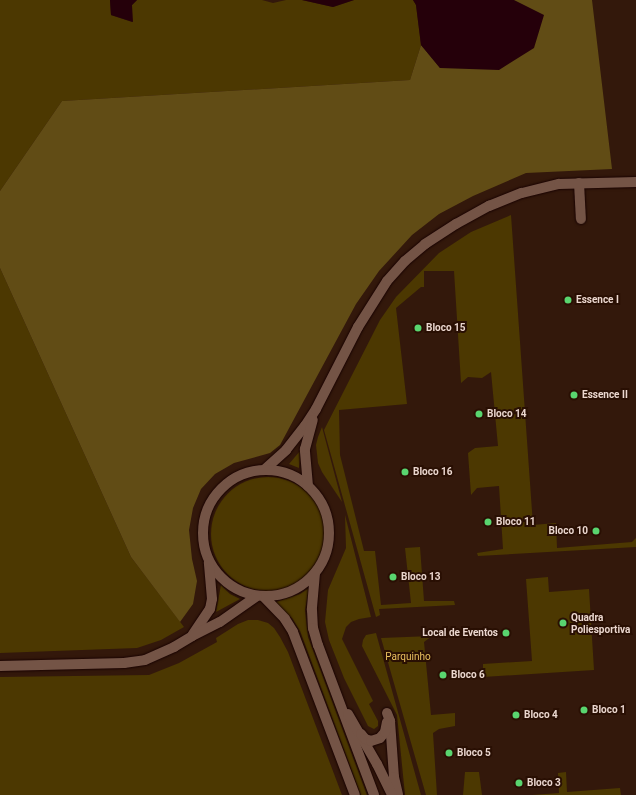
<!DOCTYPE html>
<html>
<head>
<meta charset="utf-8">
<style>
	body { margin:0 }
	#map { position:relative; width:636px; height:795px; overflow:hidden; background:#33180b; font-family:Roboto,sans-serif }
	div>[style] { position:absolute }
	.green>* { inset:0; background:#4c3801 }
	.round { border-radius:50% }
	.forest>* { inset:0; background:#614c15 }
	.water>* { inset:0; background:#25000a }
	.roads { filter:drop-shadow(0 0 1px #190300) drop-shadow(0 0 1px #190300) }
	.minor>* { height:10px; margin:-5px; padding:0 5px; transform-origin:5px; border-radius:5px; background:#745446 }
	.minor>.ring { margin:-5px; padding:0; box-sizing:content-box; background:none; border:10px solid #745446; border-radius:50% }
	.dots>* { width:11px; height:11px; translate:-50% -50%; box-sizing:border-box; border:2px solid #290f03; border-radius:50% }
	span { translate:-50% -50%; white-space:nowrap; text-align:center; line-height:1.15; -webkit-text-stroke:4px #290f03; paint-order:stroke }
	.poi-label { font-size:10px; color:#ebd7cf; font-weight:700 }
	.left { translate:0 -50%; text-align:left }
	.right { translate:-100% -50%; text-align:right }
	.park-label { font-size:10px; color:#eac05f }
</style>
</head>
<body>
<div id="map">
	<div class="green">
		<div style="clip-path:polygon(0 0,110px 0,111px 15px,132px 22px,132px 5px,137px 0,262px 0,273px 3px,286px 0,302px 0,333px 7px,354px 0,413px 0,416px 5px,421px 45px,410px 80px,62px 101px,0 191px)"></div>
		<div style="clip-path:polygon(511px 215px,533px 525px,556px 523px,557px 548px,632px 542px,636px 538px,636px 547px,478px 556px,477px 553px,503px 549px,499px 486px,477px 488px,471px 495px,468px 453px,475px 448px,498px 446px,491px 372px,482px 378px,468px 377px,461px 383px,454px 271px,424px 271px,424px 287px,421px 287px,396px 308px,407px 404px,339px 410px,340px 455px,364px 551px,375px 551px,381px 605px,411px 603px,405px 548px,420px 547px,424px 601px,454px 601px,455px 605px,379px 609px,380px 615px,376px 617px,324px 430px,380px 320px,396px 297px,439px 253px,471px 232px)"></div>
		<div style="clip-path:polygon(0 268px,131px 557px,184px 627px,161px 640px,137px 648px,0 653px)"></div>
		<div style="clip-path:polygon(322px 427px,342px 502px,322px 472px,318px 463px,316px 445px,318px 437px)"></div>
		<div style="clip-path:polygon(300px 451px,299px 468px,289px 464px)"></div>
		<div class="round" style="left:211px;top:477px;width:114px;height:114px"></div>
		<div style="clip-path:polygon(345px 515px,371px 617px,359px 619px,351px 622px,346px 627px,342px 639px,373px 701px,369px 704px,378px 721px,378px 726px,374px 729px,368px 726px,344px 678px,329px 640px,325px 622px,328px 590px,346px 548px)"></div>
		<div style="clip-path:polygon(548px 577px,549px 592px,589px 589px,594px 670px,483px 677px,483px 664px,532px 661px,526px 579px)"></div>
		<div style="clip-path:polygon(221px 585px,230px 594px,240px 599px,216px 612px)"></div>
		<div style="clip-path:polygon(309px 588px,305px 610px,308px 637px,367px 795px,361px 795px,300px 631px,292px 618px,273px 603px,300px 594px)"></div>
		<div style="clip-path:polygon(248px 620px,258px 620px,268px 623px,274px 628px,280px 637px,288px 652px,342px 795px,0 795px,0 677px,149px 675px,179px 663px,217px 642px,216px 638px,238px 624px)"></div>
		<div style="clip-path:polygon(376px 633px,421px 795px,405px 795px,397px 715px,362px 646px,363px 640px,366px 635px)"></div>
		<div style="clip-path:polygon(432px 636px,424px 642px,431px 715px,455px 713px,455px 726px,439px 729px,433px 733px,437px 795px,426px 795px,381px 638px)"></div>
		<div style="clip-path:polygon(465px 772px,479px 772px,482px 795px,463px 795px)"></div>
		<div style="clip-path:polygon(566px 772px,567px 792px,620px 788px,621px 795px,532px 795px,559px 793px,558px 773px)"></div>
	</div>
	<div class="forest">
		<div style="clip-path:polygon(512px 0,592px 0,612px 169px,526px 173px,473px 196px,439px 214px,412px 235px,379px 271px,356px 304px,280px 445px,270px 453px,234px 463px,215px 474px,201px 489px,193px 508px,189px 530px,192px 559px,197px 581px,193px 604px,180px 622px,131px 557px,0 268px,0 191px,62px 101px,410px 80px,421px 45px,440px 68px)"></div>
	</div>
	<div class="water">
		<div style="clip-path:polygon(110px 0,137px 0,132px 5px,133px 22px,111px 15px)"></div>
		<div style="clip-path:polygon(302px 0,354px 0,333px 7px)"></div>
		<div style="clip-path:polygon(413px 0,514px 0,544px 15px,534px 48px,499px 70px,440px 68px,421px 45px,416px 5px)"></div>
	</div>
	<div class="roads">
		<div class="minor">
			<div style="left:579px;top:183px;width:36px;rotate:87deg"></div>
			<div style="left:264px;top:470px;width:30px;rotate:-42deg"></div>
			<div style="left:286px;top:450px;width:31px;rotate:-52deg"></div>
			<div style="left:305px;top:426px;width:20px;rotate:-57deg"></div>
			<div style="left:316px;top:409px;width:92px;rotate:-62.9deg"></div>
			<div style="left:358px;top:327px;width:54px;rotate:-57.8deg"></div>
			<div style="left:387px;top:281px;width:27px;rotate:-48deg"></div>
			<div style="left:405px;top:261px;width:26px;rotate:-40deg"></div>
			<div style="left:425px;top:244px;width:37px;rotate:-33deg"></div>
			<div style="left:456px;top:224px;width:38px;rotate:-29deg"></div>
			<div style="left:489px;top:206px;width:35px;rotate:-22deg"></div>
			<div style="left:522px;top:193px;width:38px;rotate:-14deg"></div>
			<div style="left:559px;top:184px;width:77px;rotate:-1.5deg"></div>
			<div class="ring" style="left:203px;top:470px;width:116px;height:116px"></div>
			<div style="left:308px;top:486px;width:37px;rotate:-95deg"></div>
			<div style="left:305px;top:449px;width:30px;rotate:-75deg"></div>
			<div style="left:315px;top:573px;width:37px;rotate:95deg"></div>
			<div style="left:312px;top:610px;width:18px;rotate:87deg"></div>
			<div style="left:313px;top:628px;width:18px;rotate:74deg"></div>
			<div style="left:318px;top:645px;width:160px;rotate:69.5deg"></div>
			<div style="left:264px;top:597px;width:30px;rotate:46deg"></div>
			<div style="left:285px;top:619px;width:15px;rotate:58deg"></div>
			<div style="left:293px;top:632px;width:174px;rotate:69.2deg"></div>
			<div style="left:193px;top:634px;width:30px;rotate:-56deg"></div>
			<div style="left:210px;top:609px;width:10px;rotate:-79deg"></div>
			<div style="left:212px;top:599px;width:37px;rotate:-95deg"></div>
			<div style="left:0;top:666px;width:124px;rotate:-1.4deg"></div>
			<div style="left:124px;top:663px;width:21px;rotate:-8deg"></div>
			<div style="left:145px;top:660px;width:32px;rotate:-24deg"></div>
			<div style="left:174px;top:647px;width:21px;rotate:-31deg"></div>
			<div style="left:192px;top:636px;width:31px;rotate:-27deg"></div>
			<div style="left:220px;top:622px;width:45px;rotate:-35.1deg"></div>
			<div style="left:387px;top:713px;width:9px;rotate:69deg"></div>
			<div style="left:390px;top:721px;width:56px;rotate:85.9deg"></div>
			<div style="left:394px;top:777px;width:18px;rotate:77deg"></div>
			<div style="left:348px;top:714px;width:58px;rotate:59.9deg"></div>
			<div style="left:377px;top:764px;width:34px;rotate:64deg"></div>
			<div style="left:361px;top:734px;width:6px;rotate:51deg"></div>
			<div style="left:365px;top:739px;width:6px;rotate:18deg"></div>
			<div style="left:371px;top:741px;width:9px;rotate:-18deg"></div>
			<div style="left:380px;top:738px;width:8px;rotate:-50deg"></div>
			<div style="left:385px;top:732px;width:10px;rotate:-79deg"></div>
		</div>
	</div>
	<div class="dots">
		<div style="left:568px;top:300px;background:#59d56f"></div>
		<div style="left:418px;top:328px;background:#59d56f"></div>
		<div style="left:574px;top:395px;background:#59d56f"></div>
		<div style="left:479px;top:414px;background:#59d56f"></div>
		<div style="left:405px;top:472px;background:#59d56f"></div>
		<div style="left:488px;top:522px;background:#59d56f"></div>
		<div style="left:596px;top:531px;background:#59d56f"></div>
		<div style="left:393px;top:577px;background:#59d56f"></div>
		<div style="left:563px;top:623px;background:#59d56f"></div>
		<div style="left:506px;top:633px;background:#59d56f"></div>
		<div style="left:443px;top:675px;background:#59d56f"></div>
		<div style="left:584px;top:710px;background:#59d56f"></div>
		<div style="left:516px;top:715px;background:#59d56f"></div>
		<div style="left:449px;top:753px;background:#59d56f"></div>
		<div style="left:519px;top:783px;background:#59d56f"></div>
	</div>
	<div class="poi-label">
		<span class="left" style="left:576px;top:300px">Essence I</span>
		<span class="left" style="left:426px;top:328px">Bloco 15</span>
		<span class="left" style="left:582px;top:395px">Essence II</span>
		<span class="left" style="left:487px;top:414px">Bloco 14</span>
		<span class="left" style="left:413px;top:472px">Bloco 16</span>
		<span class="left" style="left:496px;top:522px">Bloco 11</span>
		<span class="right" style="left:588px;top:531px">Bloco 10</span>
		<span class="left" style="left:401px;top:577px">Bloco 13</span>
		<span class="left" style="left:571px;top:623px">Quadra<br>Poliesportiva</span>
		<span class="right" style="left:498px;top:633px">Local de Eventos</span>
		<span class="left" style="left:451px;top:675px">Bloco 6</span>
		<span class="left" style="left:592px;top:710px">Bloco 1</span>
		<span class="left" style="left:524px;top:715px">Bloco 4</span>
		<span class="left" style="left:457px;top:753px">Bloco 5</span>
		<span class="left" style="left:527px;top:783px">Bloco 3</span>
	</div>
	<div class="park-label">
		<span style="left:408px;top:657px">Parquinho</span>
	</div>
</div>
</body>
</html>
